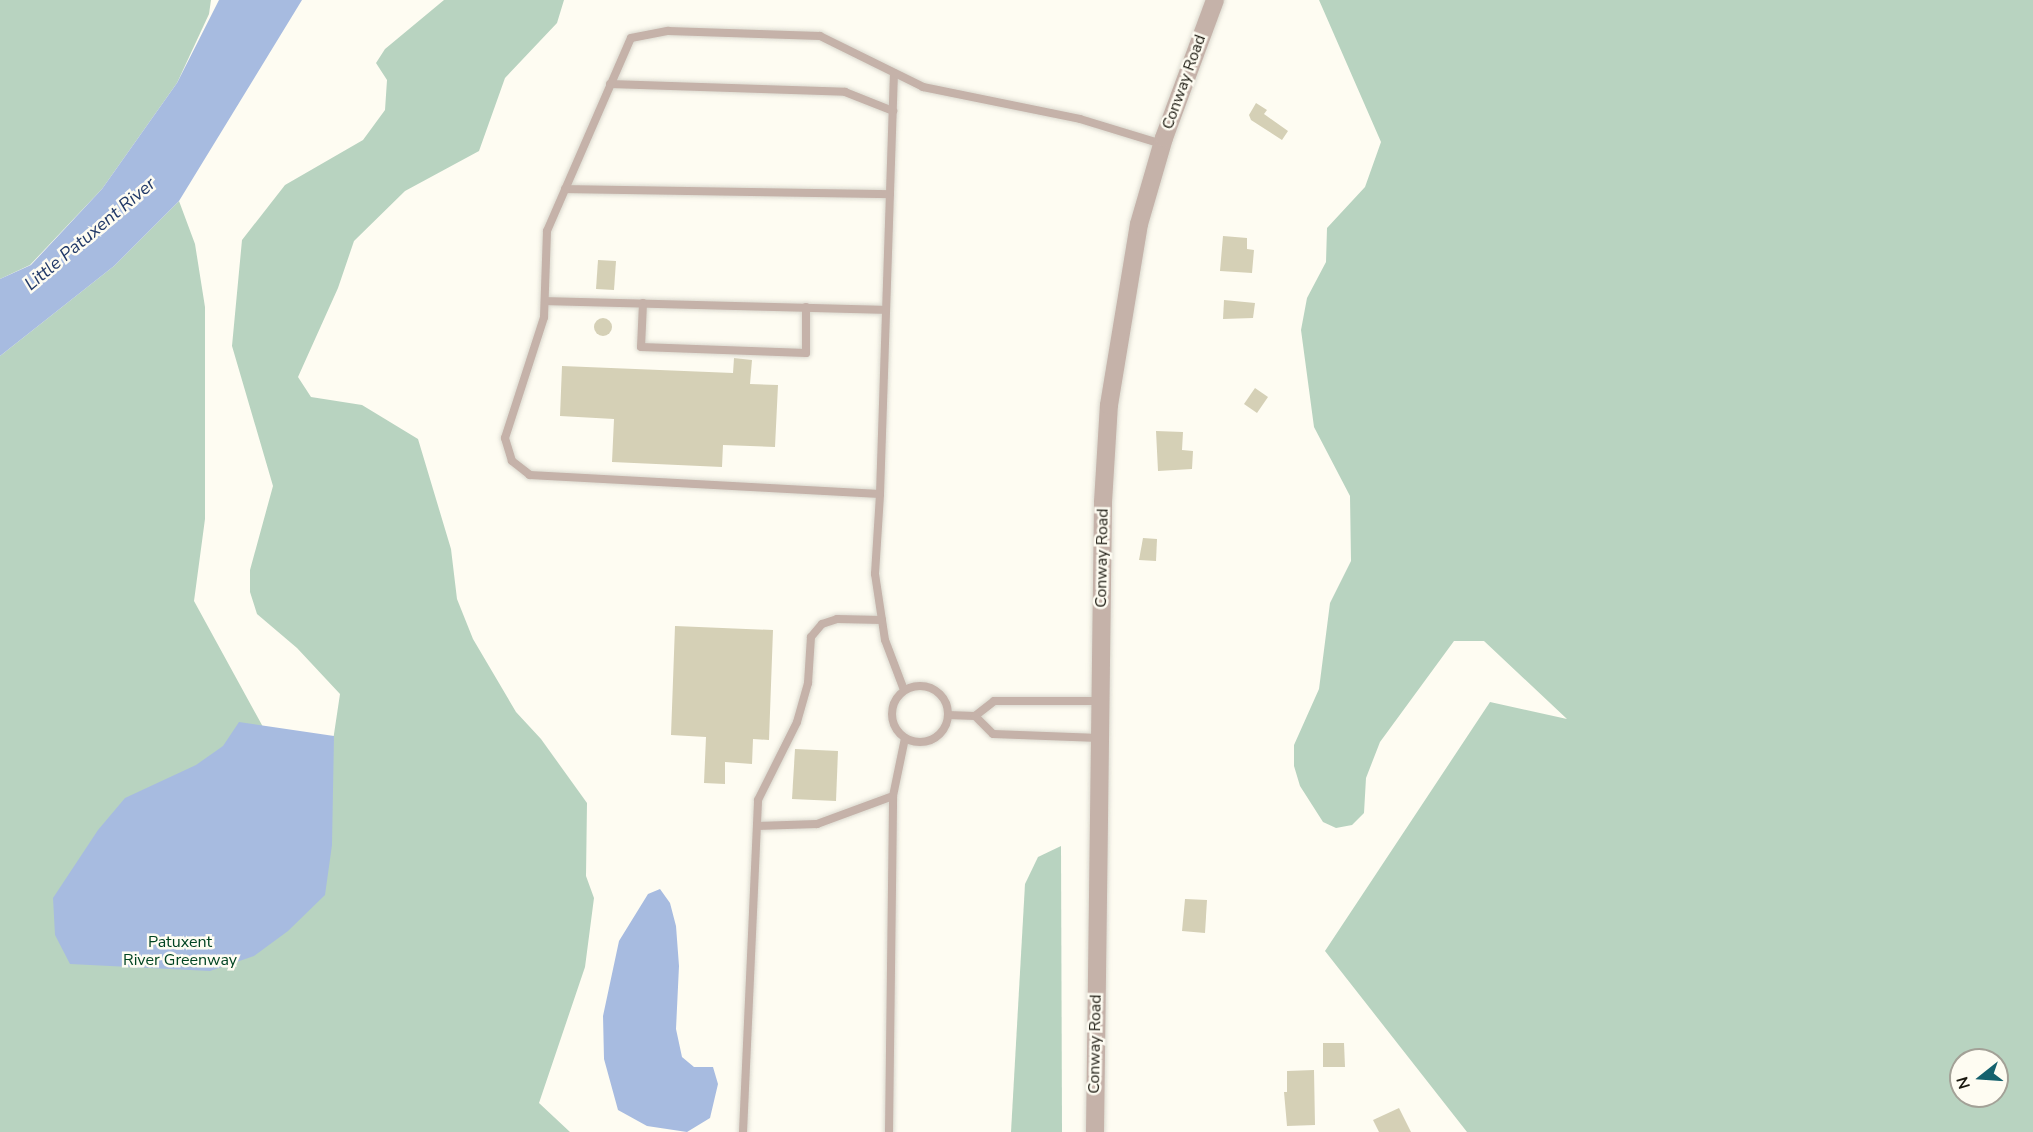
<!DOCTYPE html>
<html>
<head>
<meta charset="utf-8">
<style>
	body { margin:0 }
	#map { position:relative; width:2033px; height:1132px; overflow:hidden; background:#fefcf2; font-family:"Nunito Sans",sans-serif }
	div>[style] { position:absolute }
	.green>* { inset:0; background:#b8d3c0 }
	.water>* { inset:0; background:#a7bbe0 }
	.building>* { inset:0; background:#d5d0b6 }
	.round { border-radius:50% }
	.roads { filter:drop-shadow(0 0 2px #dad8ce) drop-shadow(0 0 2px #dad8ce) }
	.service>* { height:8px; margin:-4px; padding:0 4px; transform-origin:4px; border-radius:4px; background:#c5b2a9 }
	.service>.ring { margin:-4px; padding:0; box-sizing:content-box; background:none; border:8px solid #c5b2a9; border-radius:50% }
	.tertiary>* { height:18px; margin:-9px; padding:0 9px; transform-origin:9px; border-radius:9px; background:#c5b2a9 }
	span { translate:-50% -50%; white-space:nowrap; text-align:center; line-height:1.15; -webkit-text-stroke:5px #fefcf2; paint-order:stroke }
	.street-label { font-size:16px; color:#1a180f }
	.park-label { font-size:16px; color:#042 }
	.water-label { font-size:18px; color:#213968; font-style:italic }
	.north { position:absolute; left:1949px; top:1048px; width:60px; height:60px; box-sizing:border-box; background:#fefcf2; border:2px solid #a3a197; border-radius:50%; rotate:253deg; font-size:16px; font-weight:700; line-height:24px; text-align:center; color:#1a180f }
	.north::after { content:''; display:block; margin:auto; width:21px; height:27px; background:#15616d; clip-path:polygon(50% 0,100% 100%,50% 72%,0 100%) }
</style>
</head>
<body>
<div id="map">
	<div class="green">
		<div style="clip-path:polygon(0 0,211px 0,209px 14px,177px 83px,102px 189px,30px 265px,0 279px)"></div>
		<div style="clip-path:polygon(444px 0,564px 0,557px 23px,505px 78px,479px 151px,405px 191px,354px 241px,338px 288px,298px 377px,311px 397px,362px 405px,418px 439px,451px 549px,457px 599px,473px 639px,516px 712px,541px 739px,587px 803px,586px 876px,594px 898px,585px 967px,539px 1103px,570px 1132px,0 1132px,0 356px,114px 266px,179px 201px,195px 244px,205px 307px,205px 519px,194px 601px,331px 851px,331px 754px,340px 694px,297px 648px,257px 614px,250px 592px,250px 570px,273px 486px,232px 346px,242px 240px,285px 185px,363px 140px,385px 110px,387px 80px,376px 63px,385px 49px)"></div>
		<div style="clip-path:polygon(evenodd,1319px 0,2033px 0,2033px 1132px,1467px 1132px,1325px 951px,1490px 702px,1567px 719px,1484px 641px,1454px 641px,1380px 742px,1366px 778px,1364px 813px,1352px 825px,1336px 828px,1323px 822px,1300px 786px,1294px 766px,1294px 745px,1319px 689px,1330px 603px,1351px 561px,1350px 496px,1314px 427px,1301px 330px,1307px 298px,1326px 262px,1327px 228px,1365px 187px,1381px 142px,1319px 0,1961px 1060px,1997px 1060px,1997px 1096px,1961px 1096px,1961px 1060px)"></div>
		<div style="clip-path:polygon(1061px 846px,1062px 1132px,1011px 1132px,1025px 884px,1038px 857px)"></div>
	</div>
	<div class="water">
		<div style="clip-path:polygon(219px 0,302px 0,179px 201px,114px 266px,0 356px,0 279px,31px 265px,102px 189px,177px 83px)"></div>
		<div style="clip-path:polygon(239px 722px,334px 736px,332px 845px,325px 895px,288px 931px,254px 956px,210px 971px,70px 964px,55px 935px,53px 898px,98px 830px,125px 798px,196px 765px,223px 746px)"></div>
		<div style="clip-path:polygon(660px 889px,670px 903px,676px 926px,679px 966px,676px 1029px,682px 1057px,694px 1067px,713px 1067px,718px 1084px,710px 1118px,687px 1132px,647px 1126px,618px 1110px,604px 1059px,603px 1016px,619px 941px,648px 894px)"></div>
	</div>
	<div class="building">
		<div style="clip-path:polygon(1256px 103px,1267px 110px,1264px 114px,1288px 131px,1282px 140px,1251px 120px,1249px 115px)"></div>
		<div style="clip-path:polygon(1223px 236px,1247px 238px,1247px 249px,1254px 250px,1252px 273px,1220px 271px)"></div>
		<div style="clip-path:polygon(598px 260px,616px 261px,614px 290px,596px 289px)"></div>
		<div style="clip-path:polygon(1224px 300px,1255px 303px,1253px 318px,1223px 319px)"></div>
		<div class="round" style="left:594px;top:318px;width:18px;height:18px"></div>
		<div style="clip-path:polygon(734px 358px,752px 360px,750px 384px,778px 385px,775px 447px,723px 445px,722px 467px,612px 462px,614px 419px,560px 416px,562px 366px,733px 373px)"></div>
		<div style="clip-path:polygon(1255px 388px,1268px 397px,1257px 413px,1244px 404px)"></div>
		<div style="clip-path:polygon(1156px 431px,1183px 432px,1182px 450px,1193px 451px,1192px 469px,1158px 471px)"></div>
		<div style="clip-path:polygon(1143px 538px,1157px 539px,1156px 561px,1139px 560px)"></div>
		<div style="clip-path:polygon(675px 626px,773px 630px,769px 740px,753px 739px,752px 764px,725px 762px,725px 784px,704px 783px,706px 737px,671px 735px)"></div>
		<div style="clip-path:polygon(795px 749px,838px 751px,836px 801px,792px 799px)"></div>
		<div style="clip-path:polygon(1185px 899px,1207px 900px,1205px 933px,1182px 931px)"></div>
		<div style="clip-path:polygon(1323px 1043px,1344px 1043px,1345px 1067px,1323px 1067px)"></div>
		<div style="clip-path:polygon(1314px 1070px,1315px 1125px,1287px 1126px,1284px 1092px,1287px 1092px,1287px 1071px)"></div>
		<div style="clip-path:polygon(1399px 1108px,1411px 1132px,1379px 1132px,1373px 1120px)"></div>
	</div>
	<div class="roads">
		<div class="service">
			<div style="left:610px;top:84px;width:235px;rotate:1.9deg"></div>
			<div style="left:845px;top:92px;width:52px;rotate:21.6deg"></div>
			<div style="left:565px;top:189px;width:325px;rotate:0.9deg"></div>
			<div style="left:546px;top:301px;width:340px;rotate:1.5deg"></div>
			<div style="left:643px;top:303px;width:44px;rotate:92.6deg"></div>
			<div style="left:641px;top:347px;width:165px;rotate:2.1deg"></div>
			<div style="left:806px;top:353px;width:46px;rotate:-90deg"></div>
			<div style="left:880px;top:494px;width:421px;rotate:-88.1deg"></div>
			<div class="ring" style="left:892px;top:686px;width:48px;height:48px"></div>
			<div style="left:904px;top:690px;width:53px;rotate:-110.8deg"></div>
			<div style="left:885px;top:640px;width:67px;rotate:-98.6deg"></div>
			<div style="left:875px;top:574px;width:80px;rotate:-86.4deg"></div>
			<div style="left:880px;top:494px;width:351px;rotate:-176.9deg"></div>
			<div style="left:530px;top:475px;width:23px;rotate:-142deg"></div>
			<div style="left:512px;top:461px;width:24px;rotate:-107deg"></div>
			<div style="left:505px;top:438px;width:127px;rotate:-72.1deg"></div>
			<div style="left:544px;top:317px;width:86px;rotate:-88deg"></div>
			<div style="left:547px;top:231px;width:210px;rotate:-66.5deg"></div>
			<div style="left:631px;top:38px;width:38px;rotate:-11deg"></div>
			<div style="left:668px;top:31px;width:152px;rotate:1.9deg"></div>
			<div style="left:820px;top:36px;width:115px;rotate:26.3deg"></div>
			<div style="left:923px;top:87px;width:160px;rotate:11.5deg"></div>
			<div style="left:1080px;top:119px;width:86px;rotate:17deg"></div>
			<div style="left:948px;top:715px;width:27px;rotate:2deg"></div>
			<div style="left:975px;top:716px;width:24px;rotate:-38deg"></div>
			<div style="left:994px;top:701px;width:106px"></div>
			<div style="left:975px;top:716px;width:25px;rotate:45deg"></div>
			<div style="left:993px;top:734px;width:106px;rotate:2.2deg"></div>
			<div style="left:757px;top:826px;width:60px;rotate:-1.9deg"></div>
			<div style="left:817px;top:824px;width:81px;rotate:-20.2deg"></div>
			<div style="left:743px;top:1132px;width:332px;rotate:-87.4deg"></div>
			<div style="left:758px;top:800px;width:87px;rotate:-63.4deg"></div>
			<div style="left:797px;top:722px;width:41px;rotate:-74.2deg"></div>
			<div style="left:808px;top:683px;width:46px;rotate:-86.3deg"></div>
			<div style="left:811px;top:637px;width:17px;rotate:-50deg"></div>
			<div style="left:822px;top:624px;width:16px;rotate:-18deg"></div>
			<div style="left:837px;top:619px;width:45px;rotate:1.3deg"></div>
			<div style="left:889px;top:1132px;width:336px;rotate:-89.3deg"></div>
			<div style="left:893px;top:796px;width:59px;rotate:-78.3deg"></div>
		</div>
		<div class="tertiary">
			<div style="left:1095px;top:1132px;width:630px;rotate:-89.27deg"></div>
			<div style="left:1103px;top:502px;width:97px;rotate:-86.5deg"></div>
			<div style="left:1109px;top:405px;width:183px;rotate:-80.6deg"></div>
			<div style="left:1139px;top:224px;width:90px;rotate:-73.8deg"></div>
			<div style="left:1164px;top:138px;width:147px;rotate:-69.7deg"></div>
		</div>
	</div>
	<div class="street-label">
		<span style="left:1184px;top:82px;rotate:-70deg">Conway Road</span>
		<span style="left:1102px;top:558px;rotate:-89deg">Conway Road</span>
		<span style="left:1095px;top:1044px;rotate:-89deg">Conway Road</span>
	</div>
	<div class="park-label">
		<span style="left:180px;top:951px">Patuxent<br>River Greenway</span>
	</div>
	<div class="water-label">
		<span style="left:90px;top:234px;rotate:-40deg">Little Patuxent River</span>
	</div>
	<div class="north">N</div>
</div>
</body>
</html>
